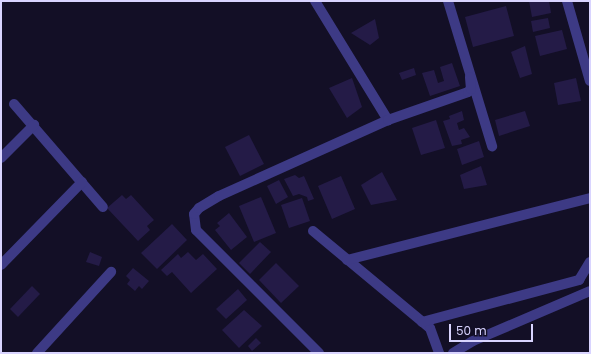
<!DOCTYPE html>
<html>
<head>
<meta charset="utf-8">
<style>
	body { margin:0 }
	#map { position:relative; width:591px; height:354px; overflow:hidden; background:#130f26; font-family:Poppins,sans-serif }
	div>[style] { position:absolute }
	.building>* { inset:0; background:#241b47 }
	.minor>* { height:10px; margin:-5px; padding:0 5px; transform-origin:5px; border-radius:5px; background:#3d3a85 }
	span { translate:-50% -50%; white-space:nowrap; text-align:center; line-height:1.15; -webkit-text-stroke:3.5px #130f26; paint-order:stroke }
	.frame { position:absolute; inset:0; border:2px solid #d9d4ff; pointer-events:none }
	.scale { position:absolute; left:449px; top:324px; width:84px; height:18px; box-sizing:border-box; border:2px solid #d9d4ff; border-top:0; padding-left:5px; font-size:12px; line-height:14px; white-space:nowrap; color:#d9d4ff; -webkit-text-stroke:3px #130f26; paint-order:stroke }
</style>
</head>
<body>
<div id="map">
	<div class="building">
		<div style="clip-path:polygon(529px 1px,549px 1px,551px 13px,532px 17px)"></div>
		<div style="clip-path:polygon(506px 6px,514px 36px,473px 47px,465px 17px)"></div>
		<div style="clip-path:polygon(548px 18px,550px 28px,533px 32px,531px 21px)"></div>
		<div style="clip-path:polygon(375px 19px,379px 38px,370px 45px,351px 33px)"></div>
		<div style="clip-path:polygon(562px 30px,567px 49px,540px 56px,535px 36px)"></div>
		<div style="clip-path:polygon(525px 46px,532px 74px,520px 78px,511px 52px)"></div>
		<div style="clip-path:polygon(452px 63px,460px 86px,430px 96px,422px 73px,434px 70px,438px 83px,444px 81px,440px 67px)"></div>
		<div style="clip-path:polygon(414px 68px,416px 75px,402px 80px,399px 73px)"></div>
		<div style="clip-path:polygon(352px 78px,362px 107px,347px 118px,329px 88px)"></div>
		<div style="clip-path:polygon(576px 78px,581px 101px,558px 105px,554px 83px)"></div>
		<div style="clip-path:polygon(462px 111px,464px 120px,457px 123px,459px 130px,464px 128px,470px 137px,461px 140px,462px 144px,452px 146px,443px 121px,450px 119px,449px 116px)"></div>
		<div style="clip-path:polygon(525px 111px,530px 126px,499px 136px,495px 120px)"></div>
		<div style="clip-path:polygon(436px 120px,445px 148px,421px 155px,412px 128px)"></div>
		<div style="clip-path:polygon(249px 135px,264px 164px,240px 176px,225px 147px)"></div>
		<div style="clip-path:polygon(479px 141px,484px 157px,462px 165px,457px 149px)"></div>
		<div style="clip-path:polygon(481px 166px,487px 185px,464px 189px,460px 175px)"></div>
		<div style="clip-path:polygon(382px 172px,397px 200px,371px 205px,361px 185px)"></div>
		<div style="clip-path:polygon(295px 175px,299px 178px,304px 176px,314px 199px,308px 201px,307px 197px,299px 194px,293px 196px,284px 179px)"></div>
		<div style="clip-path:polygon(341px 176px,355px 209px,332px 219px,318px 186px)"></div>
		<div style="clip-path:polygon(279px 180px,288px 197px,276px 204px,267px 186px)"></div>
		<div style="clip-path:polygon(122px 195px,126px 199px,131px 195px,154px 220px,147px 226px,150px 230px,138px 241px,107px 208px)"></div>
		<div style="clip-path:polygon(261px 197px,276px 233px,254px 242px,239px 206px)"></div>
		<div style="clip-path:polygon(302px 198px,310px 221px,289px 228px,281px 205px)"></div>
		<div style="clip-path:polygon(229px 213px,247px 237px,231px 250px,215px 230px,220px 226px,217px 223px)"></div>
		<div style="clip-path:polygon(172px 224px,187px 240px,157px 269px,141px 253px)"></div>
		<div style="clip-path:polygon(260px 242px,271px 252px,250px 274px,239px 263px)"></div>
		<div style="clip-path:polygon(90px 252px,102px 257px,99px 266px,86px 262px)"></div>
		<div style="clip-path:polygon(188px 252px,196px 260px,203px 254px,217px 269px,191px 293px,172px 272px,167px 276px,161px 270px,178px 254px,181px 258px)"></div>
		<div style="clip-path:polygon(276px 263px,299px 286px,281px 303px,259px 280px)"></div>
		<div style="clip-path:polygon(133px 268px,149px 281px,142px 289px,139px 286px,135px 291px,127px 284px,130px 280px,126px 276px)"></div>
		<div style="clip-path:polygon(32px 286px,40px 294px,18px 317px,10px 309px)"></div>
		<div style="clip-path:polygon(238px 289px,247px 300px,226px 319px,216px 309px)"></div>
		<div style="clip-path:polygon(244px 310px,262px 326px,239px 348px,222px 330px)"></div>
		<div style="clip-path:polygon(256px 338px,261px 343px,252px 351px,248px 346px)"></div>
	</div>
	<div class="minor">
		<div style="left:315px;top:1px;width:140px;rotate:58.5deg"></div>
		<div style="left:448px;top:1px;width:152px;rotate:73.1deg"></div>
		<div style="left:567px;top:1px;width:83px;rotate:74deg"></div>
		<div style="left:14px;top:104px;width:136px;rotate:49.2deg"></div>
		<div style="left:1px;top:158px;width:47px;rotate:-45deg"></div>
		<div style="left:313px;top:231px;width:152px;rotate:39.7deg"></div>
		<div style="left:430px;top:328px;width:27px;rotate:70deg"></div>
		<div style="left:347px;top:260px;width:251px;rotate:-14.3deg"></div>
		<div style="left:1px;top:265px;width:116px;rotate:-45.7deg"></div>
		<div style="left:422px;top:322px;width:163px;rotate:-15deg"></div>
		<div style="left:579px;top:280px;width:21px;rotate:-59deg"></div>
		<div style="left:37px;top:353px;width:110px;rotate:-47.6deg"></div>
		<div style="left:319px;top:353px;width:174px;rotate:-135deg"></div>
		<div style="left:196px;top:230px;width:16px;rotate:-97deg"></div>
		<div style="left:194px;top:214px;width:8px;rotate:-50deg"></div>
		<div style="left:199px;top:208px;width:23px;rotate:-31deg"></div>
		<div style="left:219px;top:196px;width:185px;rotate:-24.2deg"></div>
		<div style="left:388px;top:120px;width:85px;rotate:-19.3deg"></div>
		<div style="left:468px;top:92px;width:4px;rotate:-45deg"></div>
		<div style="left:471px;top:89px;width:12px;rotate:-95deg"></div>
		<div style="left:453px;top:353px;width:23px;rotate:-31deg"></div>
		<div style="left:473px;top:341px;width:127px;rotate:-23.1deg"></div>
	</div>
	<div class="frame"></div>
	<div class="scale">50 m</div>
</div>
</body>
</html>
